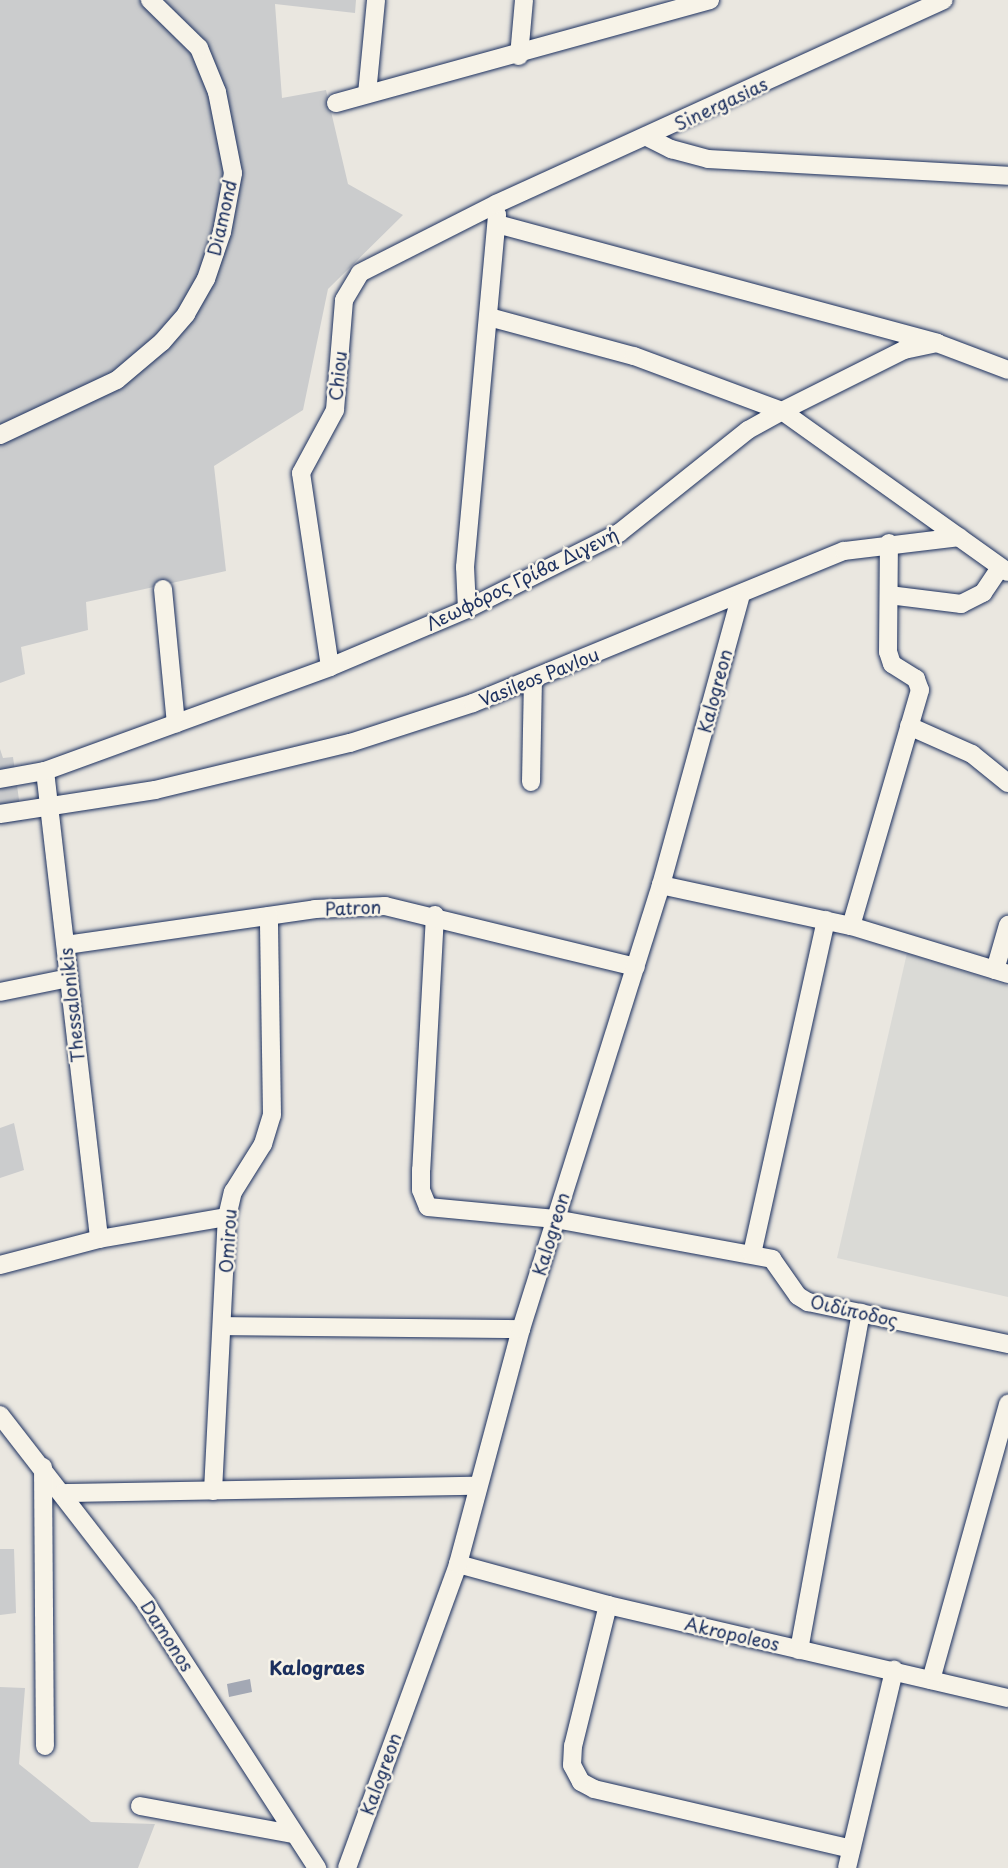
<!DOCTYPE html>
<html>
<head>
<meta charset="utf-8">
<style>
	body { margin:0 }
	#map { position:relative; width:1008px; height:1868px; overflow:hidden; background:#eae7e0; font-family:"Playpen Sans",sans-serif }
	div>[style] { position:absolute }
	.built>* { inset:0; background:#dadad6 }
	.green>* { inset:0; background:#cbcccd }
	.water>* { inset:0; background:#a3a8b4 }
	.roads { filter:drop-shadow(0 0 2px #1b2f5e) drop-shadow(0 0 2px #1b2f5e) }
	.minor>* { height:18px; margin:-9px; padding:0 9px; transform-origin:9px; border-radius:9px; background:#f7f3e8 }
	span { translate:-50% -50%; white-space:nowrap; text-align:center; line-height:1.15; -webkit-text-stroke:5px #f7f3e8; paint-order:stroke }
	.street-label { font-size:18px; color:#1b2f5e }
	.neighbourhood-label { font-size:19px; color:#1b2f5e; font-weight:700 }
</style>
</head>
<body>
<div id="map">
	<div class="built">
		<div style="clip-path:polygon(907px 953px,1008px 986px,1008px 1297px,837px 1258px)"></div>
	</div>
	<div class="green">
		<div style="clip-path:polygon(0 0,356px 0,355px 13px,275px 4px,282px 98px,326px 90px,348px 184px,403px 215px,328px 289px,303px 410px,214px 466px,226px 571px,86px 602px,88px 630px,21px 647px,25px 674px,0 683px)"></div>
		<div style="clip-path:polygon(0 749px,3px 758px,13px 757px,22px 821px,0 824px)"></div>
		<div style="clip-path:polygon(14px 1123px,24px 1170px,0 1178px,0 1128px)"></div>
		<div style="clip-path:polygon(0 1549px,14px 1549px,16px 1613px,0 1615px)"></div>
		<div style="clip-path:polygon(0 1687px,25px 1688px,19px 1764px,91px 1822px,155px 1824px,138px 1868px,0 1868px)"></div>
	</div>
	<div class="water">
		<div style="clip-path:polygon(250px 1679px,252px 1692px,229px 1697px,227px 1684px)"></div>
	</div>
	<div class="roads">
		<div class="minor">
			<div style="left:519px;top:56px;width:56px;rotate:-84.9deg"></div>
			<div style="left:367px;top:94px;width:94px;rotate:-84.5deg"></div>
			<div style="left:336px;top:103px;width:388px;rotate:-15.4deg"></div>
			<div style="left:649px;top:138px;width:25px;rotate:27deg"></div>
			<div style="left:671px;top:149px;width:38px;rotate:15deg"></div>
			<div style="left:708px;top:159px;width:300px;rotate:3.2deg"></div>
			<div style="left:497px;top:224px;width:456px;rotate:15.1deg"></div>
			<div style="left:937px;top:343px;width:76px;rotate:20.8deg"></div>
			<div style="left:489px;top:317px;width:150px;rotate:15.1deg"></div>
			<div style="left:634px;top:356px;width:158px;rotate:20.4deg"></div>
			<div style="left:782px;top:411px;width:277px;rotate:35.5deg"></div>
			<div style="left:0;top:435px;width:129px;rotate:-25.2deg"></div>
			<div style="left:117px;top:380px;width:59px;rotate:-40.2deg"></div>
			<div style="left:162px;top:342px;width:37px;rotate:-49deg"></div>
			<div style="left:186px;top:314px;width:40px;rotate:-60.3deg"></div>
			<div style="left:206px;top:279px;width:50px;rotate:-71.2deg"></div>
			<div style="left:222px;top:232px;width:60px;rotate:-79.4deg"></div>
			<div style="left:233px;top:173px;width:83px;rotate:-101.2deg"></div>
			<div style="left:217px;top:92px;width:48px;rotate:-112.2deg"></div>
			<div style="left:199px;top:48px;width:69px;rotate:-135.6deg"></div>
			<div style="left:163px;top:589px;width:135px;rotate:84.5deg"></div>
			<div style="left:889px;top:595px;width:73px;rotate:7.1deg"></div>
			<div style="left:961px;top:604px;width:25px;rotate:-27deg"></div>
			<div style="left:983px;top:593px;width:30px;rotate:-56deg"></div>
			<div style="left:467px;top:609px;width:42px;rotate:-92.7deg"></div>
			<div style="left:465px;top:567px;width:354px;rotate:-84.8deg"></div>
			<div style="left:330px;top:667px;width:196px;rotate:-98.5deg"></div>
			<div style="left:301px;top:473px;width:72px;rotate:-61.6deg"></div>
			<div style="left:335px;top:410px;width:110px;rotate:-85.3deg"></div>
			<div style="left:344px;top:300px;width:31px;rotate:-59deg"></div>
			<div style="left:360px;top:273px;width:153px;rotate:-26.9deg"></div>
			<div style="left:496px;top:204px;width:492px;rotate:-24.5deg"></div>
			<div style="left:909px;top:726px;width:69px;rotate:24deg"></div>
			<div style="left:972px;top:754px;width:46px;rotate:38.9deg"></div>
			<div style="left:45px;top:771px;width:471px;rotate:83.4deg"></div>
			<div style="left:0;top:779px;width:46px;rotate:-10.1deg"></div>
			<div style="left:45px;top:771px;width:303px;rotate:-20deg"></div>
			<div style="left:330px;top:667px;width:149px;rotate:-22.9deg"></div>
			<div style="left:467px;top:609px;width:170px;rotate:-26.6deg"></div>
			<div style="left:619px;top:533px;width:165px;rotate:-38.6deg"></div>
			<div style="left:748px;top:430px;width:39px;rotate:-29deg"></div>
			<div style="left:782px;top:411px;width:136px;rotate:-26.6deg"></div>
			<div style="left:904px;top:350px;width:34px;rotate:-12deg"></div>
			<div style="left:531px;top:782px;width:103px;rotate:-88.9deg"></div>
			<div style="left:0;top:814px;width:157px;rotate:-8.8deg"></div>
			<div style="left:155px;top:790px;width:201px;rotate:-13.6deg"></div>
			<div style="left:350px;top:743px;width:129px;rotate:-18deg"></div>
			<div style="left:473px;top:703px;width:401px;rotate:-22.3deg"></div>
			<div style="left:844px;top:551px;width:116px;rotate:-6.9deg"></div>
			<div style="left:661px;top:885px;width:194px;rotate:12.2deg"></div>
			<div style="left:851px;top:926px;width:164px;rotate:17deg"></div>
			<div style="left:435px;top:915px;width:255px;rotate:93.1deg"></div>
			<div style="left:421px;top:1170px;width:20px;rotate:90deg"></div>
			<div style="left:421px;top:1190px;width:18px;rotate:68deg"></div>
			<div style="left:428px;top:1207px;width:128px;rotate:5.4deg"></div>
			<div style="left:555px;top:1219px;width:221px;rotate:10.4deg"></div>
			<div style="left:772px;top:1259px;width:45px;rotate:54.9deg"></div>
			<div style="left:798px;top:1296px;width:12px;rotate:31deg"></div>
			<div style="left:808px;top:1302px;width:204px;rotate:11.9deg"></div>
			<div style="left:851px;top:926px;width:246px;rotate:-73.7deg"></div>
			<div style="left:920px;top:690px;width:12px;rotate:-110deg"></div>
			<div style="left:916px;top:679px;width:28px;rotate:-148deg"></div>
			<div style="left:892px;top:664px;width:13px;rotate:-108deg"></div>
			<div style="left:888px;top:652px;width:109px;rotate:-89.5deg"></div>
			<div style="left:66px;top:945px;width:252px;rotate:-8.2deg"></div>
			<div style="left:315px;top:909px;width:70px;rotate:-2.5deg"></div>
			<div style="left:385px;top:906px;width:258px;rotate:13.7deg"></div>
			<div style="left:995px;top:970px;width:47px;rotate:-73.9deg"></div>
			<div style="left:0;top:992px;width:70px;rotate:-11.5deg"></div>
			<div style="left:752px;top:1254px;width:342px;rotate:-77.5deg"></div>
			<div style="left:0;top:1265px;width:102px;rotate:-14.7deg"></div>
			<div style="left:99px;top:1239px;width:130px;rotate:-9.8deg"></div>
			<div style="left:223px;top:1326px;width:298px;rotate:0.6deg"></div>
			<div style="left:0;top:1415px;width:237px;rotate:52.2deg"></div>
			<div style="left:145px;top:1602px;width:317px;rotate:57.1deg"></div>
			<div style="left:43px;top:1467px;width:279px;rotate:89.6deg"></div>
			<div style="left:213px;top:1491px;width:274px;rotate:-87.1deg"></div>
			<div style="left:227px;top:1217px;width:26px;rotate:-77deg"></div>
			<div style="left:233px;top:1192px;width:57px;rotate:-58deg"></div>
			<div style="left:263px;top:1144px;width:30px;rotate:-73deg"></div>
			<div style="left:272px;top:1115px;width:199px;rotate:-90.9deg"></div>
			<div style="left:64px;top:1493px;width:414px;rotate:-1deg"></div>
			<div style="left:458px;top:1564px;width:156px;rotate:15.3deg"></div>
			<div style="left:608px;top:1605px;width:411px;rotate:13.1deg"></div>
			<div style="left:608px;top:1605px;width:145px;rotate:103.9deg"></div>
			<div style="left:573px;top:1746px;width:19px;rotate:93deg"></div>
			<div style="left:572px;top:1765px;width:19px;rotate:62deg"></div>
			<div style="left:581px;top:1782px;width:15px;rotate:28deg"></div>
			<div style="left:594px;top:1789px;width:264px;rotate:13.1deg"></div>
			<div style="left:799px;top:1650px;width:343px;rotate:-79.6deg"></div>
			<div style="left:931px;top:1680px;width:287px;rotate:-74.4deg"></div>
			<div style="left:140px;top:1806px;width:155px;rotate:10.4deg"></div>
			<div style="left:347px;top:1868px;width:324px;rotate:-69.9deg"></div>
			<div style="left:458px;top:1564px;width:243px;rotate:-75deg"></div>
			<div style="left:521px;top:1329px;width:466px;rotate:-72.5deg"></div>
			<div style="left:661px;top:885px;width:301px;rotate:-74.6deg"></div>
			<div style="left:847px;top:1868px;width:204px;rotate:-76.6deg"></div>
		</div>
	</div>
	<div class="street-label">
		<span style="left:721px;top:104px;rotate:-25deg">Sinergasias</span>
		<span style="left:222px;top:218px;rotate:-77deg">Diamond</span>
		<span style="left:338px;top:376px;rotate:-84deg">Chiou</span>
		<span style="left:522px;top:579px;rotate:-26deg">Λεωφόρος Γρίβα Διγενή</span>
		<span style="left:539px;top:677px;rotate:-22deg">Vasileos Pavlou</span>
		<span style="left:715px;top:691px;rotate:-75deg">Kalogreon</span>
		<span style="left:353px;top:908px;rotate:-2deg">Patron</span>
		<span style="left:72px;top:1005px;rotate:-96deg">Thessalonikis</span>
		<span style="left:551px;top:1234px;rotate:-73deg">Kalogreon</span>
		<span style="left:228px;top:1241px;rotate:-86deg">Omirou</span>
		<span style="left:854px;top:1311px;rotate:13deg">Οιδίποδος</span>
		<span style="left:732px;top:1634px;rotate:13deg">Akropoleos</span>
		<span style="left:167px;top:1636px;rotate:57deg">Damonos</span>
		<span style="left:381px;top:1774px;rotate:-70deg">Kalogreon</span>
	</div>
	<div class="neighbourhood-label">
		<span style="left:317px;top:1668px">Kalograes</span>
	</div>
</div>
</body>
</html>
